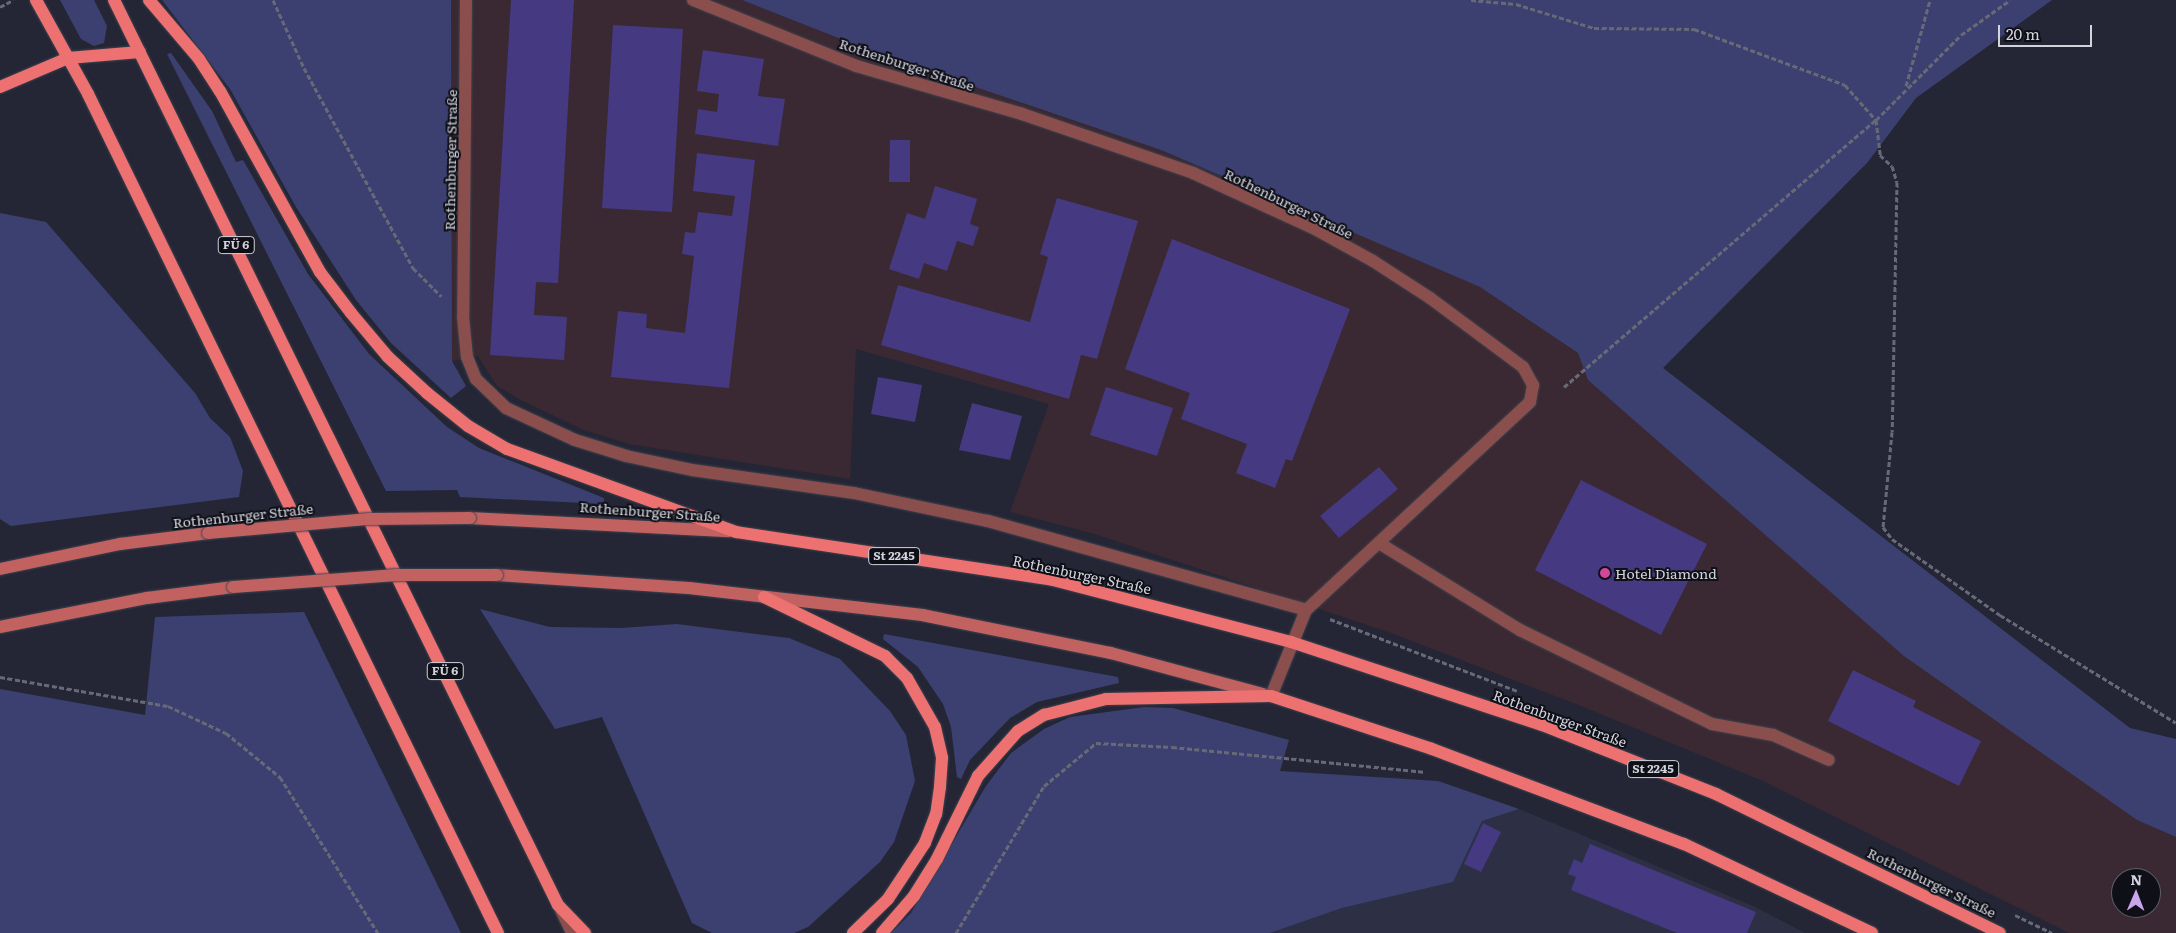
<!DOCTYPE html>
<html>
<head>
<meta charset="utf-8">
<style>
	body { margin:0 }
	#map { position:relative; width:2176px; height:933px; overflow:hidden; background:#242635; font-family:Literata,serif }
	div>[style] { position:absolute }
	.built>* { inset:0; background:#2d3044 }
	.industrial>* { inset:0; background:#3a2932 }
	.green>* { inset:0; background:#3c4071 }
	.building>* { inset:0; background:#453982 }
	.path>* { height:3px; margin-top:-1.5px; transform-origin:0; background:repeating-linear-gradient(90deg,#676976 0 5px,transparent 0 7.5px) }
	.roads { filter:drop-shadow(0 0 1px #404250) drop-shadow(0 0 1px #404250) }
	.service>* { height:12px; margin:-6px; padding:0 6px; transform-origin:6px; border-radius:6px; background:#8a4f4d }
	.minor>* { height:12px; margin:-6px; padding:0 6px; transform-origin:6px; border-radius:6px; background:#8a4f4d }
	.secondary>* { height:12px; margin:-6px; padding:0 6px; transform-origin:6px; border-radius:6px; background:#c16261 }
	.primary>* { height:12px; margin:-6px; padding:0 6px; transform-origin:6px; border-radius:6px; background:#ec7170 }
	.bridges { filter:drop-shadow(0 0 1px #404250) drop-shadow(0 0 1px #404250) }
	.secondary-bridge>* { height:12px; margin:-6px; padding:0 6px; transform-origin:6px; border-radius:6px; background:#c16261 }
	.dots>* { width:14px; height:14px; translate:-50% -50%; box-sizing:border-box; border:2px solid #0f1017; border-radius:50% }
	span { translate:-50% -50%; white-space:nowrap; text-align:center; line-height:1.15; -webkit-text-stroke:4px #0f1017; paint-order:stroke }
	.shield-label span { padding:1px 4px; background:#0f1017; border:1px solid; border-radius:4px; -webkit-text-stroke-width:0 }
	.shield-label { font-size:12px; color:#d2d3dd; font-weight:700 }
	.street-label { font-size:14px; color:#d2d3dd }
	.poi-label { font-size:14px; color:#d2d3dd }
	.left { translate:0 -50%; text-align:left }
	.north { position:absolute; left:2111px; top:868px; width:50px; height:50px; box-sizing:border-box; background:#0f1017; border:1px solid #5d5e66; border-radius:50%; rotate:1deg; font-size:14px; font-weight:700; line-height:20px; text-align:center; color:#d2d3dd }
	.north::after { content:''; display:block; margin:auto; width:18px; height:22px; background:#c9a5ee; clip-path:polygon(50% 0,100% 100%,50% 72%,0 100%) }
	.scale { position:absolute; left:1998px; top:25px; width:94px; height:22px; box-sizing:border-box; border:2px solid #d2d3dd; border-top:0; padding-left:6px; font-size:15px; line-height:18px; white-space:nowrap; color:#d2d3dd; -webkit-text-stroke:4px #0f1017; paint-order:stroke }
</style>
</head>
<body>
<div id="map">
	<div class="built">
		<div style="clip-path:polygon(1519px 809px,1753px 906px,1805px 933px,1270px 933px,1342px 908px,1452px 882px,1482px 821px)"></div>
	</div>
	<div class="industrial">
		<div style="clip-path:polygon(evenodd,451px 0,742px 0,884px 56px,1161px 150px,1480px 287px,1578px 353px,1588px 380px,2137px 820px,2176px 837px,2176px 933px,2069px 933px,1763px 781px,1579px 705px,1391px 633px,1095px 534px,1010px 512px,1049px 404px,856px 349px,850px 479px,629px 444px,584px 430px,521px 400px,497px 386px,478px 356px,452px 361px,451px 0,2121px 878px,2151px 878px,2151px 908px,2121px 908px,2121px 878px)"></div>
	</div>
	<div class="green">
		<div style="clip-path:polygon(60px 0,94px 0,107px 26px,104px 43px,94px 46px,81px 39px)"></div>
		<div style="clip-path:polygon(162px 0,451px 0,452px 361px,466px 386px,451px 398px,391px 343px,356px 300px,296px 207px,230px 89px)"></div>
		<div style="clip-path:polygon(742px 0,2052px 0,1916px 98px,1867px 163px,1663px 368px,2130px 728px,2176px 739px,2176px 837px,2137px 820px,1904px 656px,1588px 380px,1578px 353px,1480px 287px,1161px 150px,884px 56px)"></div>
		<div style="clip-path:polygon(171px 53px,212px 111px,236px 162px,243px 160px,308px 274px,369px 354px,447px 427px,479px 448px,604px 498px,604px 504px,460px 497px,457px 490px,386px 491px,167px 54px)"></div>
		<div style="clip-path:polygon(0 213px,46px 222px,195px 393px,210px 418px,230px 437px,243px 471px,239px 497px,11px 526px,0 519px)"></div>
		<div style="clip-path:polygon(480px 609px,550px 627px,622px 628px,677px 624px,789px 638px,840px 659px,890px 711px,906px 735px,915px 781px,894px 842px,880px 862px,808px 927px,794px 933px,712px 933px,692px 923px,602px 717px,555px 729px)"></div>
		<div style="clip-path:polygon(304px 612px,461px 933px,0 933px,0 689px,145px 715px,155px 617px)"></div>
		<div style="clip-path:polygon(884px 634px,1118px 677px,1119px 683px,1037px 702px,1010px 718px,989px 740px,970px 760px,961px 779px,957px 777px,951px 727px,943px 704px,918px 667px,883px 639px)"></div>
		<div style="clip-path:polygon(1144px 707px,1173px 708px,1289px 740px,1280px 771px,1438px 781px,1519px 809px,1482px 821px,1453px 882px,1342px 908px,1270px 933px,891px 933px,911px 913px,986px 786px,1011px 753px,1044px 729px,1070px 717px)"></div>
	</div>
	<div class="building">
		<div style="clip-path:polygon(511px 0,574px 0,558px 283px,536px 282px,534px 315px,567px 317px,564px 360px,490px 355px)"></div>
		<div style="clip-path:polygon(613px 25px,683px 29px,672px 212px,602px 208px)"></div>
		<div style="clip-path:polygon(703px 50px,764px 59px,758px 96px,785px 99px,778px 146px,695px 134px,698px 109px,717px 112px,719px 94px,697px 91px)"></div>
		<div style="clip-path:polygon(890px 140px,910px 140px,910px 182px,889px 182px)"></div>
		<div style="clip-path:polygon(697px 153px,755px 160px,729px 388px,611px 377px,618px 311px,647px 314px,646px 328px,685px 333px,694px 256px,682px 254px,685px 232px,695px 233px,698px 212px,732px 216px,735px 196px,693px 191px)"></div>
		<div style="clip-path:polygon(935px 186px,977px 199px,970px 224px,979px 227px,973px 246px,957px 241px,947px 271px,924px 263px,919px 279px,889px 269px,907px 213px,925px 219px)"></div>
		<div style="clip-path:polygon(1057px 198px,1138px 221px,1097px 359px,1081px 355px,1069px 399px,881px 345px,898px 285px,1030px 322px,1048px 257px,1040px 254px)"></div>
		<div style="clip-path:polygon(1172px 239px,1350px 309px,1292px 461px,1286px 459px,1275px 488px,1236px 473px,1247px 444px,1181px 419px,1190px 393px,1125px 369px)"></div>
		<div style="clip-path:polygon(878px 377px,922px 385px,915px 422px,871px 414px)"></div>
		<div style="clip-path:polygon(1106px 387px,1173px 408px,1157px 456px,1090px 435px)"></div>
		<div style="clip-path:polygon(972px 403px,1022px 416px,1010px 460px,959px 450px)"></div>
		<div style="clip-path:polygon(1379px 467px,1398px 489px,1339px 538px,1320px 516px)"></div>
		<div style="clip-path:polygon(1581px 480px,1707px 544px,1661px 635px,1535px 570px)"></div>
		<div style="clip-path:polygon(1853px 670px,1916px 701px,1913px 707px,1981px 741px,1959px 786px,1828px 721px)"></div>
		<div style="clip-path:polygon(1483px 823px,1501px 832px,1481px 872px,1464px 864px)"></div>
		<div style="clip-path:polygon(1590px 844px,1756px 912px,1747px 933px,1677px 933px,1571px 890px,1576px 877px,1568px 874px,1574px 859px,1582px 863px)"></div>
	</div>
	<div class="path">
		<div style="left:273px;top:0;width:75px;rotate:65.5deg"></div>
		<div style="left:304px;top:68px;width:228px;rotate:61.4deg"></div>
		<div style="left:413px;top:268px;width:40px;rotate:45deg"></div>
		<div style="left:1471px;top:0;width:45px;rotate:5.1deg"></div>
		<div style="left:1516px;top:4px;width:82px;rotate:17.1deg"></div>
		<div style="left:1594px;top:28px;width:100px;rotate:0.6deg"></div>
		<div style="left:1694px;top:29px;width:161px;rotate:20.3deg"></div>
		<div style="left:1845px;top:85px;width:47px;rotate:48.5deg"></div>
		<div style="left:1876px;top:120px;width:35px;rotate:83deg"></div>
		<div style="left:1880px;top:155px;width:16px;rotate:43deg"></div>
		<div style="left:1892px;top:166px;width:17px;rotate:73deg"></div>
		<div style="left:1897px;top:182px;width:250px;rotate:91.1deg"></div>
		<div style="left:1892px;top:432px;width:95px;rotate:95.4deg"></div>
		<div style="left:1883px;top:527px;width:15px;rotate:53deg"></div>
		<div style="left:1892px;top:539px;width:132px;rotate:35.1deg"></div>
		<div style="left:2000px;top:615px;width:206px;rotate:31.5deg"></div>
		<div style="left:0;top:7px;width:15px;rotate:-28deg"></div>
		<div style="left:1906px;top:86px;width:89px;rotate:-74.4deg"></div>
		<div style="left:1564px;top:387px;width:411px;rotate:-40.6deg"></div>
		<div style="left:1876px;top:120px;width:120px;rotate:-45deg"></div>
		<div style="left:1961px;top:35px;width:60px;rotate:-35.5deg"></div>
		<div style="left:1330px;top:619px;width:201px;rotate:21deg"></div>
		<div style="left:0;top:677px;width:170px;rotate:9.8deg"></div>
		<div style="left:168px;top:706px;width:64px;rotate:25deg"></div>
		<div style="left:226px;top:733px;width:70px;rotate:39.2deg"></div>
		<div style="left:280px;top:777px;width:184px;rotate:57.9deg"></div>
		<div style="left:2015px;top:915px;width:41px;rotate:25.9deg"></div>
		<div style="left:956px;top:933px;width:171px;rotate:-59.1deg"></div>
		<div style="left:1044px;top:786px;width:67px;rotate:-39.6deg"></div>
		<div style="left:1096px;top:743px;width:76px;rotate:3deg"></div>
		<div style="left:1172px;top:747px;width:255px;rotate:5.6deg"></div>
	</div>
	<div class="roads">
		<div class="service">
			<div style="left:1379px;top:543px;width:166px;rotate:31.7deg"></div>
			<div style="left:1520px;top:630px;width:214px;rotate:26.1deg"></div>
			<div style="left:1712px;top:724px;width:62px;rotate:10.2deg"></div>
			<div style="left:1773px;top:735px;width:61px;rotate:24.1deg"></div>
			<div style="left:561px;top:910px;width:25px;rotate:64deg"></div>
		</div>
		<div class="minor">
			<div style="left:466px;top:0;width:317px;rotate:90.5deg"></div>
			<div style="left:463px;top:317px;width:40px;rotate:84.3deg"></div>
			<div style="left:467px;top:357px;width:24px;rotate:68deg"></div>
			<div style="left:476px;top:379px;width:42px;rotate:44deg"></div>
			<div style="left:506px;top:408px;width:76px;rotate:24.9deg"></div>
			<div style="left:575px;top:440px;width:53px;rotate:17.4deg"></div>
			<div style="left:626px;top:456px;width:67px;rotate:12deg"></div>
			<div style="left:692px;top:470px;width:164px;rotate:8.1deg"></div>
			<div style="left:854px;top:493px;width:137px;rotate:11.8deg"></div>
			<div style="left:988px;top:521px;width:330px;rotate:15.6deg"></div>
			<div style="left:693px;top:0;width:176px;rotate:22deg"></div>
			<div style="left:856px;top:66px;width:173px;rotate:16.1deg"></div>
			<div style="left:1022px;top:114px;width:181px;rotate:19deg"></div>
			<div style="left:1193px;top:173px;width:132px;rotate:24.6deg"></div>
			<div style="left:1313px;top:228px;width:68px;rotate:28.8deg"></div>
			<div style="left:1373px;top:261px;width:68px;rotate:33deg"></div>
			<div style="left:1430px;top:298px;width:116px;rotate:36.6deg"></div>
			<div style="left:1523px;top:367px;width:21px;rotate:61deg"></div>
			<div style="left:1533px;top:385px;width:17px;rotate:100deg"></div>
			<div style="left:1530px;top:402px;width:306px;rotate:137.1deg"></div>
			<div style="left:1306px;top:610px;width:93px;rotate:112.1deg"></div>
		</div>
		<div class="secondary">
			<div style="left:470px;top:518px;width:259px;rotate:2.9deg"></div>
			<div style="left:0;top:569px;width:123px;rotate:-11.8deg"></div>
			<div style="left:120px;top:544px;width:89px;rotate:-7.1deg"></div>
			<div style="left:497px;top:575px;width:192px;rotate:3.9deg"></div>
			<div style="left:689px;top:588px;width:235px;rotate:6.6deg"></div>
			<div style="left:922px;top:615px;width:193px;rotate:11.4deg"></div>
			<div style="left:1111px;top:653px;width:157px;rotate:15.1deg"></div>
			<div style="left:0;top:627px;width:150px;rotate:-11.2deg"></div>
			<div style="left:147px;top:598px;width:87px;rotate:-7.3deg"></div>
		</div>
		<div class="primary">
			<div style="left:36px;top:0;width:107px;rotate:61deg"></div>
			<div style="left:88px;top:94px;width:934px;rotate:63.96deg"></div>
			<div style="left:114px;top:0;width:1008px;rotate:63.87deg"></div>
			<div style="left:558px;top:905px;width:39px;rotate:46deg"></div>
			<div style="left:149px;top:0;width:77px;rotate:49.7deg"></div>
			<div style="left:199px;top:59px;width:38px;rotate:57deg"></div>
			<div style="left:220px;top:91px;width:207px;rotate:61.1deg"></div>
			<div style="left:320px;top:272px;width:51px;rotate:52.9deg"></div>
			<div style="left:351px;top:313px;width:57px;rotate:49.9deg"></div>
			<div style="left:388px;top:357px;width:53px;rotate:42.7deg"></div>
			<div style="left:427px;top:393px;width:53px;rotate:38.8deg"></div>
			<div style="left:468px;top:426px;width:45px;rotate:30.5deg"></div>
			<div style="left:507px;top:449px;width:244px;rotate:19.9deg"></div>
			<div style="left:736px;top:532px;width:321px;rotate:8.6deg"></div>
			<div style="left:1053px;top:580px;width:246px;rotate:14.6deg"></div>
			<div style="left:1291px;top:642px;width:264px;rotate:18.3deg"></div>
			<div style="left:1542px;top:725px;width:187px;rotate:21.6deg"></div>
			<div style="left:1716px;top:794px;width:316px;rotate:26.1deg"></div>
			<div style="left:0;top:87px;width:74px;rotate:-23.1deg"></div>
			<div style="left:68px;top:58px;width:72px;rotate:-4.8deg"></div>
			<div style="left:764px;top:597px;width:135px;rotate:26deg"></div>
			<div style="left:885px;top:656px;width:31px;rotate:45deg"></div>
			<div style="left:907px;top:678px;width:56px;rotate:60.3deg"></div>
			<div style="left:935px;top:727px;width:32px;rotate:77deg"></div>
			<div style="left:942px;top:758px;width:29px;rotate:94deg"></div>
			<div style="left:940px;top:787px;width:27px;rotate:98deg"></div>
			<div style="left:936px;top:814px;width:31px;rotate:111deg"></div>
			<div style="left:925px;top:843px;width:67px;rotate:123.5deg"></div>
			<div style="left:888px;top:899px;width:49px;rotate:135.8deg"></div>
			<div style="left:882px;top:933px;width:49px;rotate:-49.1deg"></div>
			<div style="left:914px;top:896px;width:44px;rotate:-58.1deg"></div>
			<div style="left:937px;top:859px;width:93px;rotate:-63.7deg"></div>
			<div style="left:978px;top:776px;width:60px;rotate:-48.4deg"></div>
			<div style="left:1018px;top:731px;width:31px;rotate:-32deg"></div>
			<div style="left:1044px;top:715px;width:64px;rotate:-14.5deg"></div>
			<div style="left:1106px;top:699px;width:165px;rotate:-1deg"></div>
			<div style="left:1271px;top:696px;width:169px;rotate:18.2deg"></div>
			<div style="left:1432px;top:749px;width:269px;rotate:20.7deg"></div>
			<div style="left:1684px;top:844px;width:208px;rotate:25.3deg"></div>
		</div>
	</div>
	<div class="bridges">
		<div class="secondary-bridge">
			<div style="left:208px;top:533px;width:162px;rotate:-5deg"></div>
			<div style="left:369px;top:519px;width:101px;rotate:-0.6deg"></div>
			<div style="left:233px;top:587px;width:164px;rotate:-4.2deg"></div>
			<div style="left:397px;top:575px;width:100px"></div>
		</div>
	</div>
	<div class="dots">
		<div style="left:1605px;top:573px;background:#d1479c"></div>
	</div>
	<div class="shield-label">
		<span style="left:236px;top:245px">FÜ 6</span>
		<span style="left:894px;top:556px">St 2245</span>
		<span style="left:445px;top:671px">FÜ 6</span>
		<span style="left:1653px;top:769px">St 2245</span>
	</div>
	<div class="street-label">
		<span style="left:907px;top:64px;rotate:18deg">Rothenburger Straße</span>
		<span style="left:450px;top:160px;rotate:-89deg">Rothenburger Straße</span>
		<span style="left:1289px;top:203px;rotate:26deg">Rothenburger Straße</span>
		<span style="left:650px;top:511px;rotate:4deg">Rothenburger Straße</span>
		<span style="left:243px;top:515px;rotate:-6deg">Rothenburger Straße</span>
		<span style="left:1082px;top:574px;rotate:12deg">Rothenburger Straße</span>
		<span style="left:1560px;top:718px;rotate:20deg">Rothenburger Straße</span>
		<span style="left:1932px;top:882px;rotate:26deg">Rothenburger Straße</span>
	</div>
	<div class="poi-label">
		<span class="left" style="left:1615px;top:573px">Hotel Diamond</span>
	</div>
	<div class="north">N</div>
	<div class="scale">20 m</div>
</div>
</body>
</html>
